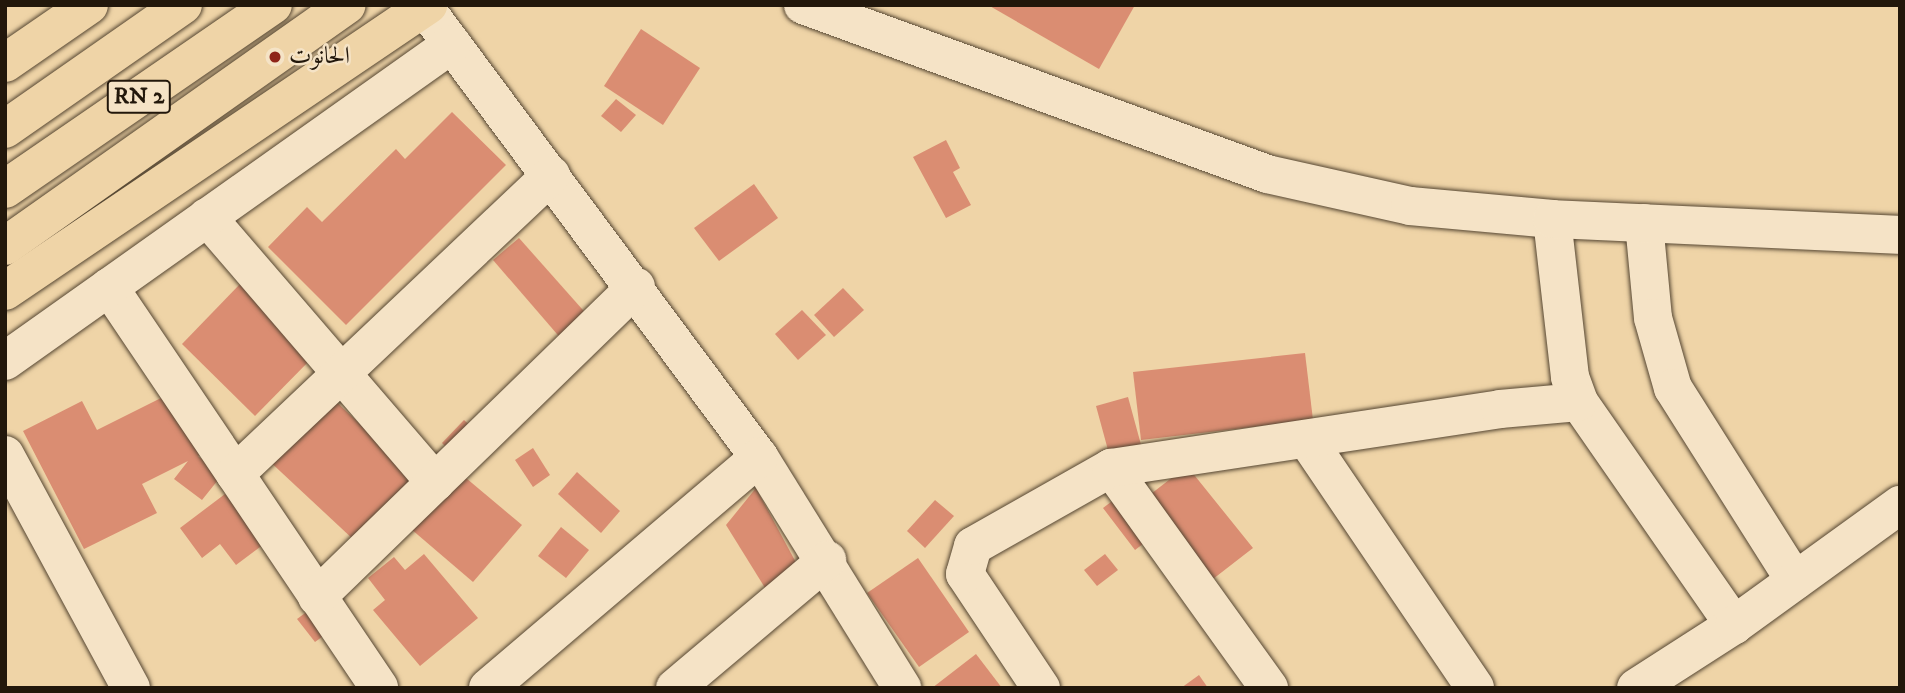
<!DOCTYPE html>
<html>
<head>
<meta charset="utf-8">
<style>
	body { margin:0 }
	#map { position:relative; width:1905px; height:693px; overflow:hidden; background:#efd4a7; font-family:"IM FELL DW Pica",Amiri,serif }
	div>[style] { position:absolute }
	.building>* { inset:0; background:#da8d72 }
	.roads { filter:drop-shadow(0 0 2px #554632) drop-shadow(0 0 2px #554632) }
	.street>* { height:38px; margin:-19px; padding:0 19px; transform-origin:19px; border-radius:19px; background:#f5e3c6 }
	.secondary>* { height:38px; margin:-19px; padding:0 19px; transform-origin:19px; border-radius:19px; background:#f5e3c6 }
	.highway>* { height:38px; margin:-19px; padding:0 19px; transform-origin:19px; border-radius:19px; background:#efd4a7 }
	.dots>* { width:19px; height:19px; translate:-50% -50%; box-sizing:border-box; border:4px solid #f5e3c6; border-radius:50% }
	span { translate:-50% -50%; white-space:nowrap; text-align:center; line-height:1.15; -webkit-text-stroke:5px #f5e3c6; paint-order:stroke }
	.shield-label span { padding:2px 5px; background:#f5e3c6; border:2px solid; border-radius:5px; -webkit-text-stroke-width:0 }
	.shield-label { font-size:23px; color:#22170b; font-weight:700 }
	.poi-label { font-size:24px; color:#22170b }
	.left { translate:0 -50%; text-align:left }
	.frame { position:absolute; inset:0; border:7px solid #22170b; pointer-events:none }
</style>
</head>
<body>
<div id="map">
	<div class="building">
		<div style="clip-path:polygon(988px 5px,1135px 5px,1099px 69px)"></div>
		<div style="clip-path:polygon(641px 29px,700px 68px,663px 125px,604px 86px)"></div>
		<div style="clip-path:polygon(616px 99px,636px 115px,621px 132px,601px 116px)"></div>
		<div style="clip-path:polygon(452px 112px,506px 165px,346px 325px,268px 247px,307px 207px,322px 222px,396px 149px,405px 159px)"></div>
		<div style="clip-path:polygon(946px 140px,960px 168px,953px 172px,971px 205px,946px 218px,913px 157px)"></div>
		<div style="clip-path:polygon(754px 184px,778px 218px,719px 261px,694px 228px)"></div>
		<div style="clip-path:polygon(519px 238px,590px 318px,563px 341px,493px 260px)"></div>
		<div style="clip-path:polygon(240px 284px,314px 356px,255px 416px,182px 344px)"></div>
		<div style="clip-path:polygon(843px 288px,864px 310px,834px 337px,814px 315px)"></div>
		<div style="clip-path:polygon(802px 310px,826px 335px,798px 360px,775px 334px)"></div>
		<div style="clip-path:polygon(1305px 353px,1313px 420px,1141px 440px,1133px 372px)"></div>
		<div style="clip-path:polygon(173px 392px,204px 453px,198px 456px,222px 475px,202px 500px,174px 479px,188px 461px,142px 484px,157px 513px,84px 549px,23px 431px,82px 401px,97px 430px)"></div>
		<div style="clip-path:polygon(327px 393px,415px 476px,355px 541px,266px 458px)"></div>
		<div style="clip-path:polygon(1128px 397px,1143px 452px,1111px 461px,1096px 406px)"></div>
		<div style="clip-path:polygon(464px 420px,476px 431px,453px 454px,442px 443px)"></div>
		<div style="clip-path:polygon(533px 448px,550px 475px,533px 487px,515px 460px)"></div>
		<div style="clip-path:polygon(1187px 466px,1253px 548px,1213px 579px,1168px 525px,1135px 550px,1103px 508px,1136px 483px,1147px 497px)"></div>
		<div style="clip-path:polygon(577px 472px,620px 511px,601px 533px,558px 494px)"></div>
		<div style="clip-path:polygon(460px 473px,522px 525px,473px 582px,411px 529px)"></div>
		<div style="clip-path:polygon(756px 488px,800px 570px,770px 596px,726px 525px)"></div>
		<div style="clip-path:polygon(225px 494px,264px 544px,236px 565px,220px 544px,202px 558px,180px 528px)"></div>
		<div style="clip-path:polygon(935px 500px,954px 516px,925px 548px,907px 531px)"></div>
		<div style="clip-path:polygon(561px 527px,589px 550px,566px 578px,538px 556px)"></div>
		<div style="clip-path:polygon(424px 554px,478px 618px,420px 666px,373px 610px,385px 600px,368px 578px,394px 557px,405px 570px)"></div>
		<div style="clip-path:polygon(1105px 554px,1118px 570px,1097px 586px,1084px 570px)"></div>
		<div style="clip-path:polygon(918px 558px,969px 632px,919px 667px,867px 593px)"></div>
		<div style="clip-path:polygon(312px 608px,330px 631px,315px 642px,297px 619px)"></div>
		<div style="clip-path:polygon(976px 654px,1002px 688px,932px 688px)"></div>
		<div style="clip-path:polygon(1199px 675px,1208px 688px,1181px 688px)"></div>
	</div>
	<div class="roads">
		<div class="street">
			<div style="left:425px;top:8px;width:560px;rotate:53.36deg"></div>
			<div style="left:759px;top:457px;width:272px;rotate:58.2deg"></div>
			<div style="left:207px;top:217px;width:350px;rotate:49.3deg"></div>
			<div style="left:1552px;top:219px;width:159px;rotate:83.5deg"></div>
			<div style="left:1570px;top:377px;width:27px;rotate:70deg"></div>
			<div style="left:1579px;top:402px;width:272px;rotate:55.2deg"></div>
			<div style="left:1644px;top:223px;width:95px;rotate:84.6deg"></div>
			<div style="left:1653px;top:318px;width:73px;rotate:74.1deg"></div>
			<div style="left:1673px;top:388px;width:228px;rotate:57.7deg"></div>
			<div style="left:109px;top:287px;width:483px;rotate:56deg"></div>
			<div style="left:5px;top:361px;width:548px;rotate:-35.34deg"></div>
			<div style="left:1308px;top:441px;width:298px;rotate:55.9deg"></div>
			<div style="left:5px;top:455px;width:265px;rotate:61.6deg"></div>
			<div style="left:1111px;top:468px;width:271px;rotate:54.3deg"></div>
			<div style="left:235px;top:474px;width:435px;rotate:-43.4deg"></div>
			<div style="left:317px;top:597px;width:445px;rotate:-44.2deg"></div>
			<div style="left:488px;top:688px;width:356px;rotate:-40.4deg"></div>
			<div style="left:675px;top:688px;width:199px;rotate:-40.1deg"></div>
			<div style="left:1041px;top:688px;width:137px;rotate:-123.7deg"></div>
			<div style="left:965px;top:574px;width:29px;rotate:-74deg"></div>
			<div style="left:973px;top:546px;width:159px;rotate:-29.5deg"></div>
			<div style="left:1111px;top:468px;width:393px;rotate:-8.6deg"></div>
			<div style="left:1500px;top:409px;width:79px;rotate:-5.1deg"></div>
			<div style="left:1636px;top:688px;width:117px;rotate:-32.7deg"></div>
			<div style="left:1734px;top:625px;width:205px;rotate:-35.9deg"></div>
		</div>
		<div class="secondary">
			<div style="left:803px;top:5px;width:494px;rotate:20deg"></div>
			<div style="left:1267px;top:174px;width:147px;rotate:12.6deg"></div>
			<div style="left:1410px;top:206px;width:143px;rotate:5.2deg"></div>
			<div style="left:1552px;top:219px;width:348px;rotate:2.6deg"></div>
		</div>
		<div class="highway">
			<div style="left:5px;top:63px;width:102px;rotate:-34.6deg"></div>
			<div style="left:5px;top:129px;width:217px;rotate:-34.9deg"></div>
			<div style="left:5px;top:189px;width:325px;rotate:-34.5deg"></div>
			<div style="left:5px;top:246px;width:418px;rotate:-35.2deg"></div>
			<div style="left:5px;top:291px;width:511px;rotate:-34.06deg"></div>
		</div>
	</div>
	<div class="dots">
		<div style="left:275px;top:57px;background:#8f2418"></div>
	</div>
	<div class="shield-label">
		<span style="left:139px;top:97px">RN 2</span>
	</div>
	<div class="poi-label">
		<span class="left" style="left:289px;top:57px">الحانوت</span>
	</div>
	<div class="frame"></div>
</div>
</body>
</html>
